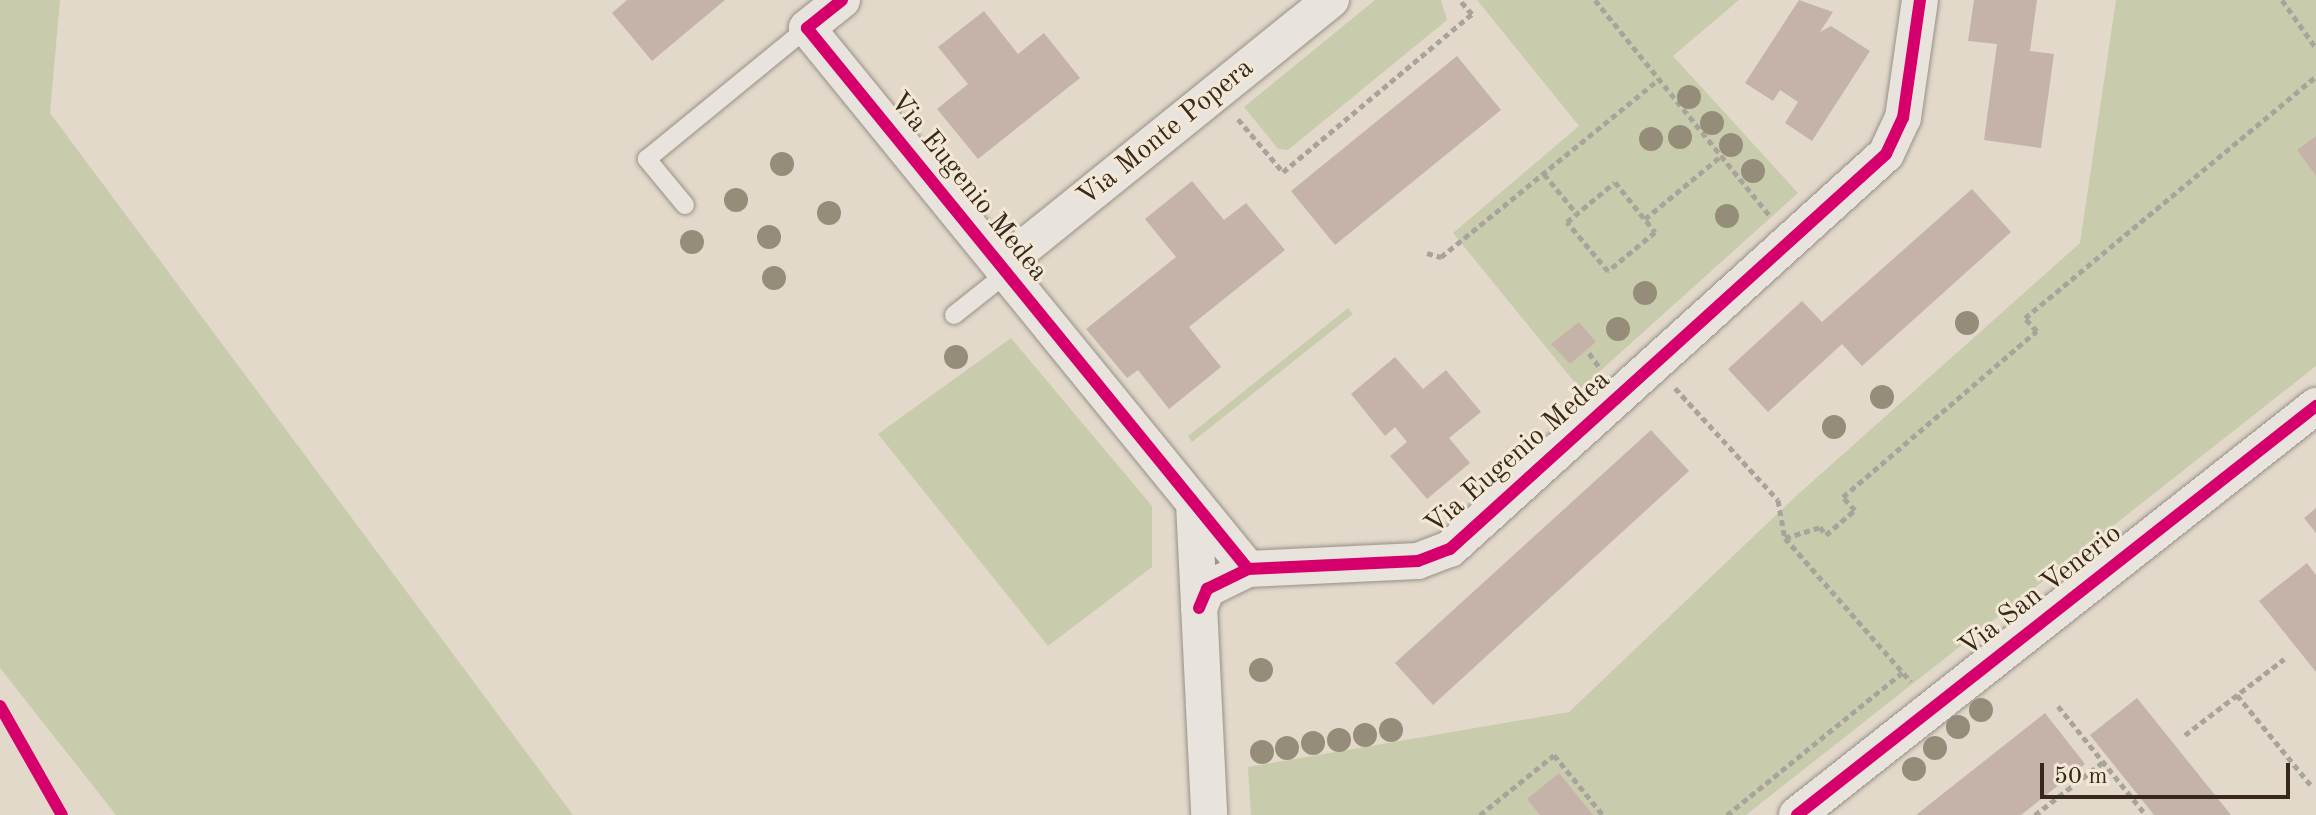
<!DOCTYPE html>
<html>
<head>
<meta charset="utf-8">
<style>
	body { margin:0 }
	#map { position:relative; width:2316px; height:815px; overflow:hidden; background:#e2d9ca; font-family:"Old Standard TT",serif }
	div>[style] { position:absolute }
	.green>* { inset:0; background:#c9ccac }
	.building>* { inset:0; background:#c5b3aa }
	.path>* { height:5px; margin-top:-2.5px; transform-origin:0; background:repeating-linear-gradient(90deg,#a9a39c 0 6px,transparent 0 10px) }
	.roads { filter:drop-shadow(0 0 2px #979086) drop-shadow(0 0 2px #979086) }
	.service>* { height:18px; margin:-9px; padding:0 9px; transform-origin:9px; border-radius:9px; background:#e8e3dc }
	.minor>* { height:36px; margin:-18px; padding:0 18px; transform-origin:18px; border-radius:18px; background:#e8e3dc }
	.cycleway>* { height:12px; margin:-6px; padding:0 6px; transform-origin:6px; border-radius:6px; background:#d6006c }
	.trees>* { width:24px; height:24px; margin:-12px; border-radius:50%; background:#958d7a }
	span { translate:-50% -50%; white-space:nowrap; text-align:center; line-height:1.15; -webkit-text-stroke:6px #f3e8d5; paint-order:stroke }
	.street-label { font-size:28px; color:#37281b }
	.scale { position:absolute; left:2040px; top:763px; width:250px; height:36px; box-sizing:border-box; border:4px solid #37281b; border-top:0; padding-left:10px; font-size:24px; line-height:28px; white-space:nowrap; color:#37281b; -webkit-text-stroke:6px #f3e8d5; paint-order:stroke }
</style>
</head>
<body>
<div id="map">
	<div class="green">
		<div style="clip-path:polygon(0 0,60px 0,50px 113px,573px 815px,116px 815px,0 668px)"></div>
		<div style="clip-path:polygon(1375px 0,1441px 0,1447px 20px,1288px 150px,1278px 149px,1244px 107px)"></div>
		<div style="clip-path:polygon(1477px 0,1739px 0,1673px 56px,1798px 193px,1580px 389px,1453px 233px,1579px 126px)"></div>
		<div style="clip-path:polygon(2116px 0,2316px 0,2316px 366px,1746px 815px,1251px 815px,1248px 767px,1569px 712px,1795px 497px,2080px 243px)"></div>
		<div style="clip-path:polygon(1348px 308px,1353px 314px,1192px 442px,1188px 436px)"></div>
		<div style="clip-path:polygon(1011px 338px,1152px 506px,1152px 567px,1048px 646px,878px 434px)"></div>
	</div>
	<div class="building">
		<div style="clip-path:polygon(627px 0,725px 0,652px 61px,612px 13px)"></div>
		<div style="clip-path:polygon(1799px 0,1833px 12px,1820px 32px,1831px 26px,1870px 51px,1812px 141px,1785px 123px,1798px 102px,1780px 90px,1773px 101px,1745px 83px)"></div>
		<div style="clip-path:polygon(1974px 0,2037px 0,2030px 51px,2054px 54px,2041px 148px,1984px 140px,1997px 44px,1968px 41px)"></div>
		<div style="clip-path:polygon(984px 11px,1018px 54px,1044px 33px,1080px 78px,978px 159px,937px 109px,968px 84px,938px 47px)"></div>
		<div style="clip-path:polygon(1457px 56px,1501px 110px,1335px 245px,1291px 191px)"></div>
		<div style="clip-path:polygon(2316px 136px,2316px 176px,2297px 150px)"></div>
		<div style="clip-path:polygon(1192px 181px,1224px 220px,1246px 203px,1285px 250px,1189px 327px,1221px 367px,1169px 409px,1138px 370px,1127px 378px,1086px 329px,1176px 257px,1145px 219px)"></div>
		<div style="clip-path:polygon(1972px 189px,2011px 232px,1862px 366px,1842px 344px,1768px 412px,1728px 369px,1802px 301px,1822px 322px)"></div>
		<div style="clip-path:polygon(1579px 322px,1596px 342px,1570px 364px,1551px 344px)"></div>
		<div style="clip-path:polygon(1395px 357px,1423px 389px,1446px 370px,1481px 412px,1449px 438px,1470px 463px,1427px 499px,1390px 456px,1407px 442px,1395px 427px,1385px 436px,1351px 394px)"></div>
		<div style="clip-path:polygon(1651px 430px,1689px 471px,1433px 705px,1395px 663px)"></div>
		<div style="clip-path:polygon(2316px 508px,2316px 533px,2304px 518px)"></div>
		<div style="clip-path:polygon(2307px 563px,2316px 575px,2316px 672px,2259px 601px)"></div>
		<div style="clip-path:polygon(2137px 698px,2231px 815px,2154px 815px,2090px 735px)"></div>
		<div style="clip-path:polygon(2045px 713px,2085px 764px,2021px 815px,1916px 815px)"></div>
		<div style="clip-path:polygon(1559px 773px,1593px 815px,1540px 815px,1527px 799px)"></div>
	</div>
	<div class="path">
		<div style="left:1595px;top:0;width:277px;rotate:51deg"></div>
		<div style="left:2282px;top:0;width:59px;rotate:54.7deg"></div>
		<div style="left:1238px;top:119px;width:70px;rotate:49.7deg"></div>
		<div style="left:1283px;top:172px;width:246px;rotate:-39.9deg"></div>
		<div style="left:1472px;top:14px;width:18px;rotate:-131deg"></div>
		<div style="left:1544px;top:174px;width:52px;rotate:50.5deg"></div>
		<div style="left:1615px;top:182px;width:64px;rotate:51.3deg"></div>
		<div style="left:1655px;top:232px;width:61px;rotate:140.3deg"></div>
		<div style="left:1608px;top:271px;width:64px;rotate:-129.9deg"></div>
		<div style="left:1567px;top:222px;width:62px;rotate:-39.8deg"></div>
		<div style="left:1645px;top:219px;width:100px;rotate:-39.7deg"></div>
		<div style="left:1427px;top:253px;width:15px;rotate:16deg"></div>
		<div style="left:1441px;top:257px;width:281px;rotate:-39.2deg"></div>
		<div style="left:1589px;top:353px;width:17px;rotate:54deg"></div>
		<div style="left:1675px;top:388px;width:152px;rotate:47.4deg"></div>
		<div style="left:1778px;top:500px;width:39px;rotate:80deg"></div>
		<div style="left:1785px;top:538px;width:191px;rotate:48.8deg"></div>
		<div style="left:1785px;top:538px;width:37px;rotate:-17deg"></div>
		<div style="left:1820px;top:527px;width:10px;rotate:53deg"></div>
		<div style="left:1826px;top:535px;width:38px;rotate:-41deg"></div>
		<div style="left:1855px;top:510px;width:18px;rotate:-133deg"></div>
		<div style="left:1843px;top:497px;width:255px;rotate:-40.6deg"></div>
		<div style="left:2037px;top:331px;width:18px;rotate:-133deg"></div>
		<div style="left:2025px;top:318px;width:378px;rotate:-39.7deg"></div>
		<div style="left:2237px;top:695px;width:120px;rotate:50.7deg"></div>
		<div style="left:2058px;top:706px;width:140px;rotate:51.1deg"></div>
		<div style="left:2185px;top:735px;width:125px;rotate:-37.5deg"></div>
		<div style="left:1480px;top:815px;width:95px;rotate:-39deg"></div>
		<div style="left:1554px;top:755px;width:77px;rotate:50.8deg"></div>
		<div style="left:1727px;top:815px;width:227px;rotate:-39.1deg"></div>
		<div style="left:2035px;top:815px;width:86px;rotate:-37.9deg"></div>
	</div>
	<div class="roads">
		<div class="service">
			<div style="left:685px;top:205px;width:60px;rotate:-129.6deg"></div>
			<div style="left:647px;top:159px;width:207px;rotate:-39.3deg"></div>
			<div style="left:954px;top:315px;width:68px;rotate:-38.4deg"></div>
		</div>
		<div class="minor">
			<div style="left:842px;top:0;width:45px;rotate:141.3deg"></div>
			<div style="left:807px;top:28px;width:698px;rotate:50.81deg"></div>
			<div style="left:1001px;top:266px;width:424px;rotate:-38.9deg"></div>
			<div style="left:1194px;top:503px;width:312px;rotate:87.2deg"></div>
			<div style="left:1199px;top:608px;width:21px;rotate:-67deg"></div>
			<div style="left:1207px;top:589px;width:46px;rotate:-26deg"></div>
			<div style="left:1248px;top:569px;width:170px;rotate:-2.7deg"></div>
			<div style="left:1418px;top:561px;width:34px;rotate:-21deg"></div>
			<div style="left:1450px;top:549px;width:588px;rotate:-42.18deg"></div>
			<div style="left:1886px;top:154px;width:40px;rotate:-65deg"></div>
			<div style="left:1903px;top:118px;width:119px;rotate:-81.8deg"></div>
			<div style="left:1797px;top:815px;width:661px;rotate:-38.24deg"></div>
		</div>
	</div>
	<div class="cycleway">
		<div style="left:842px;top:0;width:45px;rotate:141.3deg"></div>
		<div style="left:807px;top:28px;width:698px;rotate:50.81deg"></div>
		<div style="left:1199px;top:608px;width:21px;rotate:-67deg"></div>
		<div style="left:1207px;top:589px;width:46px;rotate:-26deg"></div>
		<div style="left:1248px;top:569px;width:170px;rotate:-2.7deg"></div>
		<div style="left:1418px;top:561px;width:34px;rotate:-21deg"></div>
		<div style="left:1450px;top:549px;width:588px;rotate:-42.18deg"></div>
		<div style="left:1886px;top:154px;width:40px;rotate:-65deg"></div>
		<div style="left:1903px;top:118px;width:119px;rotate:-81.8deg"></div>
		<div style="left:0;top:706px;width:125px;rotate:60.4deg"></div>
		<div style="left:1797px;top:815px;width:661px;rotate:-38.24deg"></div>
	</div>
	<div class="trees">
		<div style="left:1689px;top:97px"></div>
		<div style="left:1712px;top:123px"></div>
		<div style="left:1680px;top:137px"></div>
		<div style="left:1651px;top:139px"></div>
		<div style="left:1731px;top:145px"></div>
		<div style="left:782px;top:164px"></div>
		<div style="left:1753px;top:171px"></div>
		<div style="left:736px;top:200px"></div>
		<div style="left:829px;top:213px"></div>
		<div style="left:1727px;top:216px"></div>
		<div style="left:769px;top:237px"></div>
		<div style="left:692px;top:242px"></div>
		<div style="left:774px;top:278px"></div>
		<div style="left:1645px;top:293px"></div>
		<div style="left:1967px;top:323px"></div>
		<div style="left:1618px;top:329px"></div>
		<div style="left:956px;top:357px"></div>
		<div style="left:1882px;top:397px"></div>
		<div style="left:1834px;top:427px"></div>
		<div style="left:1261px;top:670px"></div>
		<div style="left:1981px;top:710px"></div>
		<div style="left:1958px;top:727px"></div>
		<div style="left:1391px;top:730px"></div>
		<div style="left:1365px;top:735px"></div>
		<div style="left:1339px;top:740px"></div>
		<div style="left:1313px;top:743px"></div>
		<div style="left:1287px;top:748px"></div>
		<div style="left:1935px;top:748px"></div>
		<div style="left:1262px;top:752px"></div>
		<div style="left:1914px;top:769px"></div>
	</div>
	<div class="street-label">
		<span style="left:1166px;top:133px;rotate:-39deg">Via Monte Popera</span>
		<span style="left:968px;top:187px;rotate:51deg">Via Eugenio Medea</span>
		<span style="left:1518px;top:453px;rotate:-41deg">Via Eugenio Medea</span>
		<span style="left:2041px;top:591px;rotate:-38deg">Via San Venerio</span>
	</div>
	<div class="scale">50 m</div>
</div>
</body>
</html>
